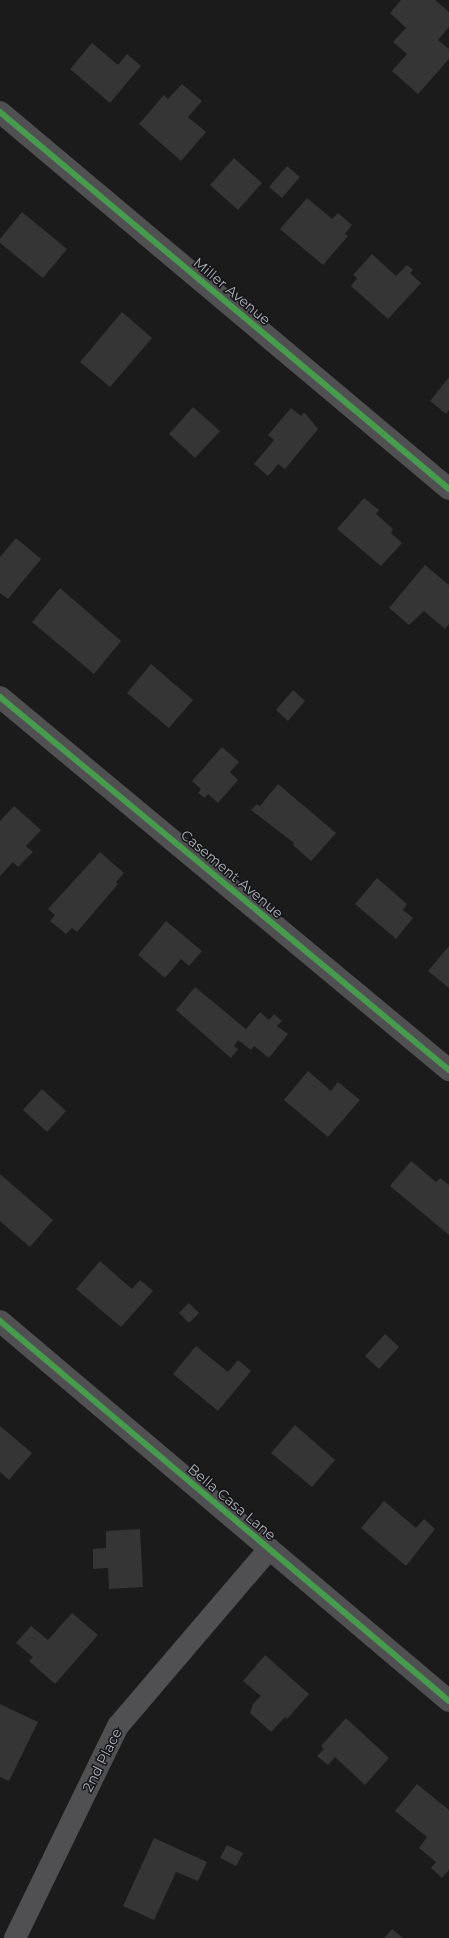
<!DOCTYPE html>
<html>
<head>
<meta charset="utf-8">
<style>
	body { margin:0 }
	#map { position:relative; width:449px; height:1938px; overflow:hidden; background:#1b1b1b; font-family:Montserrat,sans-serif }
	div>[style] { position:absolute }
	.building>* { inset:0; background:#353536 }
	.minor>* { height:22px; margin:-11px; padding:0 11px; transform-origin:11px; border-radius:11px; background:#505053 }
	.cycleway>* { height:6px; margin:-3px; padding:0 3px; transform-origin:3px; border-radius:3px; background:#469c4c }
	span { translate:-50% -50%; white-space:nowrap; text-align:center; line-height:1.15; -webkit-text-stroke:3px #151517; paint-order:stroke }
	.street-label { font-size:14px; color:#aeb2ba }
</style>
</head>
<body>
<div id="map">
	<div class="building">
		<div style="clip-path:polygon(401px 0,435px 0,449px 12px,449px 27px,438px 40px,449px 49px,449px 59px,418px 94px,392px 71px,407px 54px,393px 42px,406px 28px,390px 13px)"></div>
		<div style="clip-path:polygon(92px 43px,118px 65px,127px 54px,141px 66px,110px 103px,70px 69px)"></div>
		<div style="clip-path:polygon(182px 84px,202px 101px,188px 117px,206px 132px,181px 161px,139px 124px,164px 95px,168px 99px)"></div>
		<div style="clip-path:polygon(234px 158px,262px 183px,238px 210px,210px 185px)"></div>
		<div style="clip-path:polygon(287px 166px,300px 177px,282px 198px,269px 187px)"></div>
		<div style="clip-path:polygon(307px 198px,332px 219px,338px 213px,352px 225px,345px 234px,348px 236px,323px 265px,280px 229px)"></div>
		<div style="clip-path:polygon(22px 212px,67px 249px,43px 278px,0 243px,0 239px)"></div>
		<div style="clip-path:polygon(372px 254px,396px 276px,407px 265px,413px 270px,410px 273px,421px 283px,388px 319px,351px 286px,357px 278px,353px 275px)"></div>
		<div style="clip-path:polygon(122px 312px,152px 338px,110px 387px,80px 362px)"></div>
		<div style="clip-path:polygon(449px 377px,449px 410px,446px 414px,430px 401px)"></div>
		<div style="clip-path:polygon(193px 407px,220px 431px,195px 458px,169px 434px)"></div>
		<div style="clip-path:polygon(291px 408px,301px 416px,304px 412px,318px 429px,285px 469px,278px 464px,268px 476px,254px 464px,274px 440px,268px 435px)"></div>
		<div style="clip-path:polygon(364px 498px,379px 510px,376px 514px,393px 529px,391px 533px,402px 543px,381px 566px,337px 529px)"></div>
		<div style="clip-path:polygon(16px 538px,41px 559px,8px 599px,0 593px,0 557px)"></div>
		<div style="clip-path:polygon(425px 565px,449px 585px,449px 624px,445px 629px,424px 611px,409px 625px,389px 608px)"></div>
		<div style="clip-path:polygon(60px 588px,121px 641px,94px 674px,32px 622px)"></div>
		<div style="clip-path:polygon(151px 664px,193px 700px,169px 728px,127px 693px)"></div>
		<div style="clip-path:polygon(293px 690px,305px 701px,288px 721px,276px 710px)"></div>
		<div style="clip-path:polygon(222px 747px,239px 762px,230px 772px,238px 780px,218px 803px,208px 794px,205px 798px,198px 793px,201px 789px,192px 781px)"></div>
		<div style="clip-path:polygon(278px 784px,336px 833px,311px 861px,293px 845px,294px 843px,251px 810px,257px 804px,260px 806px)"></div>
		<div style="clip-path:polygon(14px 806px,41px 830px,26px 846px,33px 852px,18px 867px,13px 862px,0 876px,0 821px)"></div>
		<div style="clip-path:polygon(100px 852px,124px 873px,116px 882px,118px 884px,77px 932px,72px 928px,66px 934px,50px 921px,55px 915px,48px 909px)"></div>
		<div style="clip-path:polygon(377px 878px,407px 904px,403px 910px,413px 918px,396px 939px,355px 904px)"></div>
		<div style="clip-path:polygon(166px 921px,202px 951px,189px 966px,181px 959px,165px 978px,138px 955px)"></div>
		<div style="clip-path:polygon(449px 946px,449px 988px,428px 971px)"></div>
		<div style="clip-path:polygon(195px 987px,246px 1029px,260px 1012px,269px 1020px,274px 1014px,282px 1021px,277px 1026px,288px 1034px,269px 1058px,254px 1046px,251px 1050px,238px 1040px,234px 1046px,238px 1049px,231px 1058px,176px 1010px)"></div>
		<div style="clip-path:polygon(308px 1071px,331px 1091px,338px 1082px,360px 1100px,328px 1137px,284px 1100px)"></div>
		<div style="clip-path:polygon(42px 1089px,66px 1111px,47px 1132px,23px 1110px)"></div>
		<div style="clip-path:polygon(411px 1161px,436px 1182px,440px 1178px,449px 1185px,449px 1235px,390px 1186px)"></div>
		<div style="clip-path:polygon(0 1174px,53px 1220px,30px 1247px,0 1221px)"></div>
		<div style="clip-path:polygon(100px 1261px,132px 1289px,140px 1280px,153px 1291px,121px 1327px,76px 1289px)"></div>
		<div style="clip-path:polygon(189px 1303px,199px 1313px,189px 1323px,179px 1313px)"></div>
		<div style="clip-path:polygon(385px 1334px,399px 1347px,379px 1369px,365px 1356px)"></div>
		<div style="clip-path:polygon(196px 1346px,228px 1372px,238px 1360px,251px 1371px,218px 1411px,173px 1374px)"></div>
		<div style="clip-path:polygon(295px 1425px,335px 1460px,312px 1487px,271px 1453px)"></div>
		<div style="clip-path:polygon(0 1426px,32px 1453px,9px 1480px,0 1472px)"></div>
		<div style="clip-path:polygon(384px 1501px,416px 1528px,424px 1519px,435px 1529px,406px 1566px,361px 1528px)"></div>
		<div style="clip-path:polygon(140px 1529px,143px 1587px,109px 1589px,108px 1568px,93px 1569px,93px 1549px,106px 1548px,106px 1531px)"></div>
		<div style="clip-path:polygon(72px 1613px,98px 1635px,55px 1684px,29px 1661px,33px 1657px,16px 1643px,31px 1626px,48px 1640px)"></div>
		<div style="clip-path:polygon(265px 1655px,309px 1694px,287px 1719px,285px 1717px,271px 1732px,250px 1713px,253px 1704px,261px 1696px,243px 1681px)"></div>
		<div style="clip-path:polygon(0 1704px,38px 1722px,9px 1781px,0 1777px)"></div>
		<div style="clip-path:polygon(346px 1718px,389px 1758px,365px 1785px,335px 1757px,328px 1765px,317px 1756px,324px 1749px,321px 1746px)"></div>
		<div style="clip-path:polygon(417px 1784px,449px 1810px,449px 1870px,442px 1878px,431px 1868px,436px 1862px,419px 1848px,427px 1837px,395px 1811px)"></div>
		<div style="clip-path:polygon(154px 1838px,207px 1862px,198px 1881px,176px 1872px,154px 1920px,123px 1906px)"></div>
		<div style="clip-path:polygon(227px 1845px,243px 1853px,236px 1866px,220px 1858px)"></div>
		<div style="clip-path:polygon(392px 1929px,403px 1938px,384px 1938px)"></div>
	</div>
	<div class="minor">
		<div style="left:0;top:112px;width:586px;rotate:40.02deg"></div>
		<div style="left:0;top:697px;width:584px;rotate:39.72deg"></div>
		<div style="left:0;top:1321px;width:588px;rotate:40.24deg"></div>
		<div style="left:15px;top:1938px;width:236px;rotate:-64.1deg"></div>
		<div style="left:118px;top:1726px;width:233px;rotate:-49.5deg"></div>
	</div>
	<div class="cycleway">
		<div style="left:0;top:112px;width:586px;rotate:40.02deg"></div>
		<div style="left:0;top:697px;width:584px;rotate:39.72deg"></div>
		<div style="left:0;top:1321px;width:588px;rotate:40.24deg"></div>
	</div>
	<div class="street-label">
		<span style="left:232px;top:291px;rotate:40deg">Miller Avenue</span>
		<span style="left:232px;top:874px;rotate:40deg">Casement Avenue</span>
		<span style="left:232px;top:1502px;rotate:40deg">Bella Casa Lane</span>
		<span style="left:102px;top:1760px;rotate:-63deg">2nd Place</span>
	</div>
</div>
</body>
</html>
